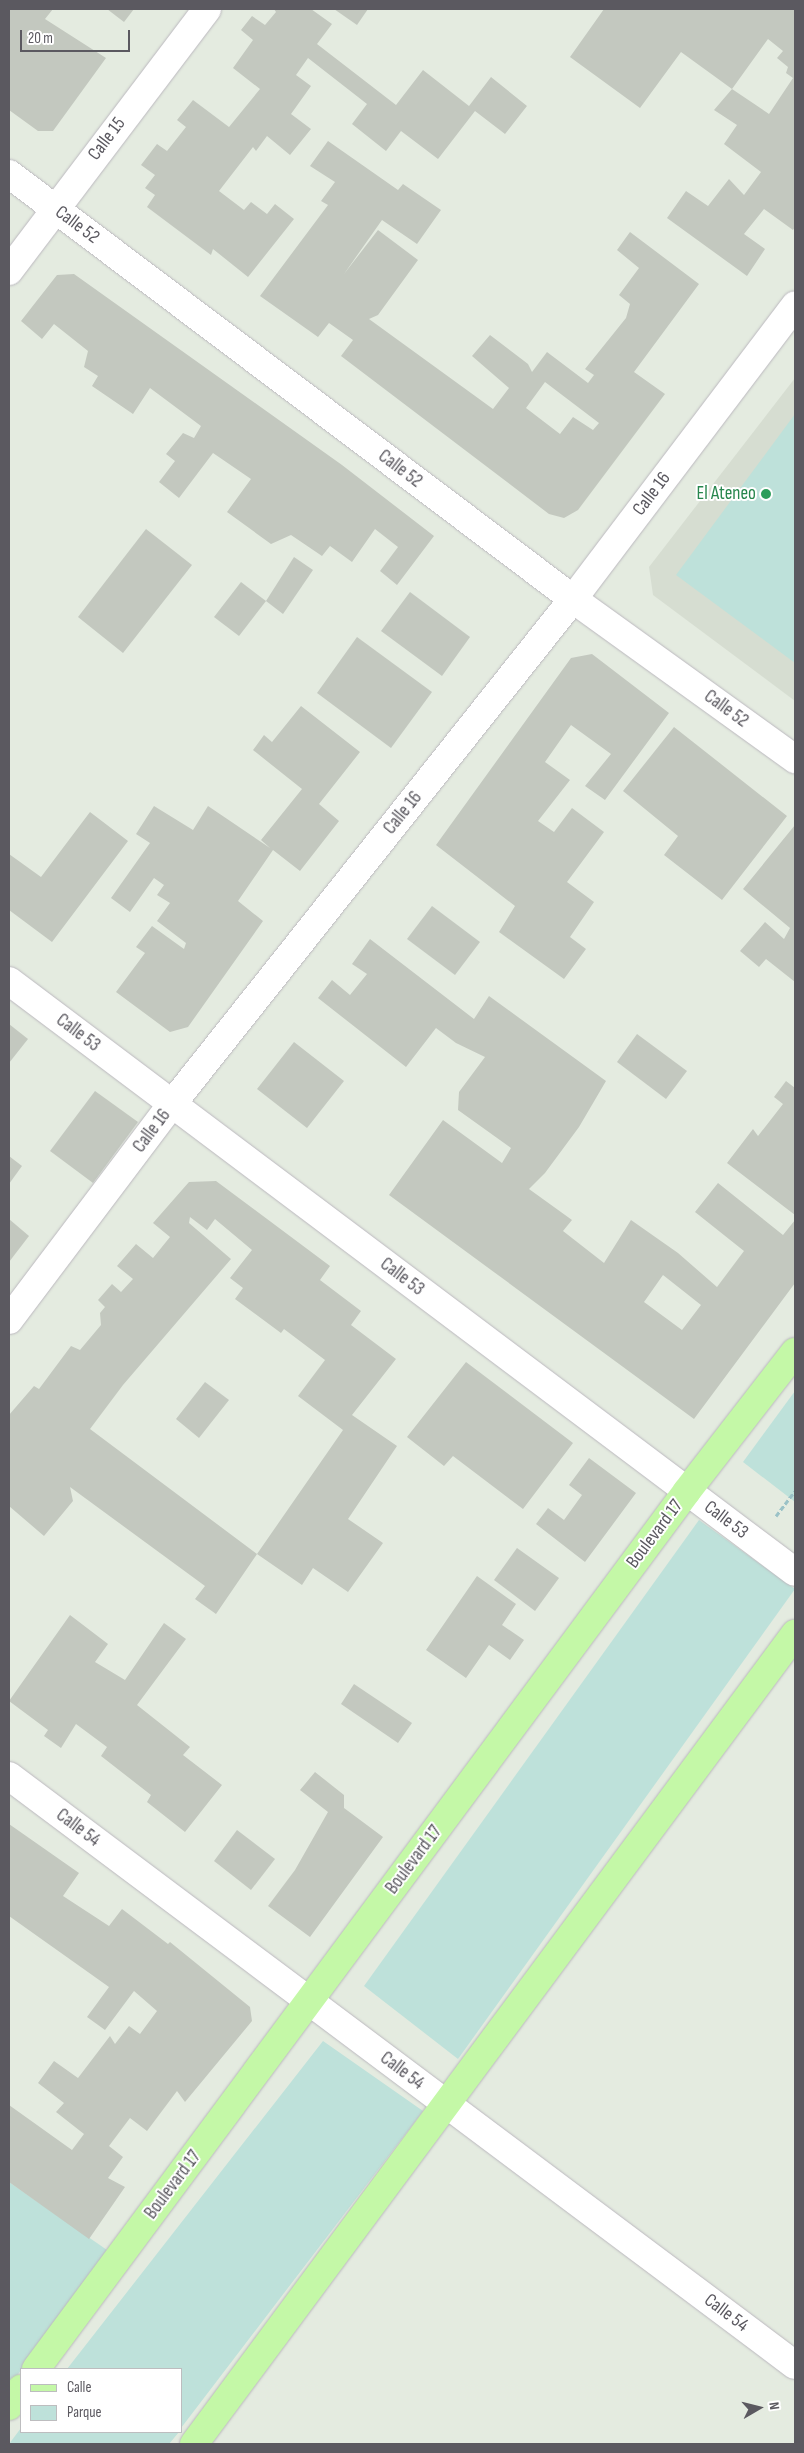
<!DOCTYPE html>
<html>
<head>
<meta charset="utf-8">
<style>
	body { margin:0 }
	#map { position:relative; width:804px; height:2453px; overflow:hidden; background:#e4ebe0; font-family:"Sofia Sans Condensed",sans-serif }
	div>[style] { position:absolute }
	.education>* { inset:0; background:#d6ddd1 }
	.green>* { inset:0; background:#bee1da }
	.building>* { inset:0; background:#c3c8bf }
	.path>* { height:3px; margin-top:-1.5px; transform-origin:0; background:repeating-linear-gradient(90deg,#9bc2c7 0 5px,transparent 0 7.5px) }
	.roads { filter:drop-shadow(0 0 1px #bbb8be) drop-shadow(0 0 1px #bbb8be) }
	.minor>* { height:28px; margin:-14px; padding:0 14px; transform-origin:14px; border-radius:14px; background:#fff }
	.major>* { height:28px; margin:-14px; padding:0 14px; transform-origin:14px; border-radius:14px; background:#c4f8a7 }
	.dots>* { width:14px; height:14px; translate:-50% -50%; box-sizing:border-box; border:2px solid #fff; border-radius:50% }
	span { translate:-50% -50%; white-space:nowrap; text-align:center; line-height:1.15; -webkit-text-stroke:4px #fff; paint-order:stroke }
	.street-label { font-size:19px; color:#5b5960 }
	.leisure-label { font-size:19px; color:#27864d }
	.right { translate:-100% -50%; text-align:right }
	.frame { position:absolute; inset:0; border:10px solid #5b5960; pointer-events:none }
	.legend { position:absolute; left:20px; top:2368px; width:162px; height:65px; box-sizing:border-box; background:#fff; border:1px solid #bdbdbf; margin:0; padding:6px 9px; list-style:none; font-size:15px; color:#5b5960 }
	.legend li { display:flex; align-items:center; gap:10px; height:25px }
	.legend b { width:25px; border:1px solid #bdbdbf }
	.north { position:absolute; left:734px; top:2383px; width:50px; height:50px; -webkit-text-stroke:4px #fff; paint-order:stroke; rotate:82deg; font-size:14px; font-weight:700; line-height:20px; text-align:center; color:#5b5960 }
	.north::after { content:''; display:block; margin:auto; width:18px; height:22px; background:#5b5960; clip-path:polygon(50% 0,100% 100%,50% 72%,0 100%) }
	.scale { position:absolute; left:20px; top:30px; width:110px; height:22px; box-sizing:border-box; border:2px solid #5b5960; border-top:0; padding-left:6px; font-size:15px; line-height:18px; white-space:nowrap; color:#5b5960; -webkit-text-stroke:4px #fff; paint-order:stroke }
</style>
</head>
<body>
<div id="map">
	<div class="education">
		<div style="clip-path:polygon(795px 378px,795px 701px,653px 595px,649px 567px)"></div>
	</div>
	<div class="green">
		<div style="clip-path:polygon(795px 414px,795px 663px,676px 575px)"></div>
		<div style="clip-path:polygon(795px 1391px,795px 1502px,743px 1462px)"></div>
		<div style="clip-path:polygon(699px 1520px,795px 1589px,458px 2059px,364px 1986px)"></div>
		<div style="clip-path:polygon(323px 2041px,423px 2111px,181px 2428px,181px 2369px,67px 2369px)"></div>
		<div style="clip-path:polygon(9px 2182px,107px 2250px,9px 2387px)"></div>
		<div style="clip-path:polygon(21px 2428px,21px 2432px,179px 2432px,169px 2444px,9px 2444px)"></div>
	</div>
	<div class="building">
		<div style="clip-path:polygon(9px 9px,53px 9px,45px 19px,106px 58px,53px 131px,38px 131px,9px 110px)"></div>
		<div style="clip-path:polygon(107px 9px,134px 9px,124px 22px)"></div>
		<div style="clip-path:polygon(274px 9px,311px 9px,332px 24px,317px 44px,396px 105px,423px 70px,469px 106px,491px 77px,527px 106px,505px 134px,475px 111px,438px 159px,401px 131px,386px 151px,352px 124px,367px 104px,308px 58px,296px 75px,311px 86px,291px 114px,311px 129px,290px 155px,267px 136px,256px 151px,253px 147px,219px 191px,244px 210px,251px 202px,267px 214px,275px 204px,294px 219px,248px 277px,213px 249px,211px 255px,147px 207px,155px 195px,145px 188px,155px 175px,141px 165px,157px 144px,167px 151px,186px 127px,177px 120px,193px 100px,229px 127px,260px 89px,233px 68px,253px 40px,241px 30px,252px 16px,265px 25px,276px 12px)"></div>
		<div style="clip-path:polygon(334px 9px,368px 9px,357px 25px)"></div>
		<div style="clip-path:polygon(604px 9px,795px 9px,795px 227px,793px 230px,764px 209px,744px 234px,765px 249px,747px 276px,667px 218px,686px 191px,708px 206px,729px 179px,744px 195px,761px 172px,724px 144px,737px 125px,714px 110px,732px 89px,769px 114px,793px 78px,786px 73px,788px 67px,777px 58px,783px 51px,768px 39px,732px 89px,681px 52px,640px 108px,570px 57px)"></div>
		<div style="clip-path:polygon(evenodd,328px 141px,398px 190px,403px 184px,441px 210px,417px 244px,382px 220px,344px 274px,378px 230px,418px 260px,378px 315px,369px 319px,493px 409px,509px 388px,472px 356px,490px 335px,528px 364px,532px 372px,547px 352px,588px 383px,594px 375px,585px 369px,626px 318px,630px 304px,619px 295px,639px 268px,617px 250px,630px 232px,699px 284px,634px 372px,665px 394px,578px 510px,564px 518px,549px 514px,341px 356px,353px 340px,329px 323px,318px 337px,260px 296px,328px 205px,321px 201px,335px 182px,310px 166px,328px 141px,545px 382px,599px 423px,593px 430px,573px 417px,560px 434px,526px 408px,545px 382px)"></div>
		<div style="clip-path:polygon(74px 274px,342px 465px,434px 536px,397px 585px,380px 571px,398px 547px,375px 529px,352px 562px,330px 546px,322px 556px,291px 535px,271px 544px,227px 512px,251px 479px,213px 453px,179px 498px,159px 482px,175px 461px,166px 454px,183px 433px,194px 438px,201px 426px,150px 388px,133px 414px,92px 386px,98px 376px,84px 367px,88px 351px,54px 324px,42px 339px,21px 321px,57px 275px)"></div>
		<div style="clip-path:polygon(146px 529px,192px 565px,123px 653px,78px 617px)"></div>
		<div style="clip-path:polygon(294px 557px,313px 570px,283px 614px,266px 601px)"></div>
		<div style="clip-path:polygon(241px 582px,266px 601px,239px 636px,214px 617px)"></div>
		<div style="clip-path:polygon(410px 592px,470px 637px,442px 676px,381px 631px)"></div>
		<div style="clip-path:polygon(357px 637px,432px 692px,391px 748px,317px 693px)"></div>
		<div style="clip-path:polygon(592px 654px,669px 713px,605px 800px,585px 786px,611px 754px,571px 725px,545px 762px,570px 780px,538px 821px,554px 832px,572px 808px,604px 832px,567px 882px,594px 902px,570px 937px,586px 949px,564px 979px,499px 932px,515px 906px,436px 845px,571px 658px)"></div>
		<div style="clip-path:polygon(301px 706px,360px 752px,319px 804px,339px 821px,300px 871px,273px 850px,238px 901px,263px 921px,188px 1027px,170px 1032px,116px 992px,145px 953px,136px 947px,152px 926px,184px 949px,186px 943px,157px 921px,170px 903px,157px 895px,164px 885px,154px 878px,130px 912px,111px 898px,150px 843px,136px 834px,154px 806px,193px 830px,208px 806px,270px 848px,261px 840px,302px 789px,253px 750px,264px 735px,272px 742px)"></div>
		<div style="clip-path:polygon(674px 727px,787px 816px,722px 900px,664px 855px,678px 836px,623px 791px)"></div>
		<div style="clip-path:polygon(90px 812px,128px 841px,52px 942px,9px 910px,9px 854px,41px 877px)"></div>
		<div style="clip-path:polygon(795px 825px,795px 982px,766px 959px,759px 967px,740px 951px,765px 922px,784px 939px,790px 928px,743px 889px)"></div>
		<div style="clip-path:polygon(432px 906px,480px 942px,455px 975px,407px 939px)"></div>
		<div style="clip-path:polygon(evenodd,370px 939px,474px 1019px,489px 996px,606px 1081px,579px 1127px,545px 1173px,529px 1189px,572px 1220px,563px 1231px,604px 1263px,631px 1220px,678px 1253px,717px 1287px,744px 1251px,695px 1212px,718px 1183px,783px 1235px,795px 1220px,795px 1283px,694px 1419px,389px 1195px,443px 1120px,502px 1163px,511px 1148px,458px 1110px,459px 1092px,485px 1057px,456px 1043px,436px 1028px,406px 1067px,318px 998px,332px 980px,350px 995px,367px 974px,352px 964px,370px 939px,663px 1275px,701px 1305px,682px 1330px,644px 1302px,663px 1275px)"></div>
		<div style="clip-path:polygon(9px 1024px,28px 1039px,9px 1063px)"></div>
		<div style="clip-path:polygon(637px 1034px,687px 1071px,666px 1099px,617px 1062px)"></div>
		<div style="clip-path:polygon(294px 1042px,344px 1081px,307px 1128px,257px 1089px)"></div>
		<div style="clip-path:polygon(786px 1081px,795px 1088px,795px 1215px,727px 1163px,753px 1129px,758px 1136px,783px 1104px,774px 1097px)"></div>
		<div style="clip-path:polygon(95px 1091px,138px 1122px,93px 1183px,50px 1151px)"></div>
		<div style="clip-path:polygon(9px 1156px,22px 1166px,9px 1184px)"></div>
		<div style="clip-path:polygon(216px 1181px,330px 1266px,320px 1280px,361px 1311px,351px 1325px,396px 1359px,352px 1415px,397px 1446px,348px 1519px,383px 1543px,348px 1592px,313px 1568px,302px 1585px,257px 1554px,343px 1430px,298px 1396px,325px 1360px,284px 1329px,281px 1333px,235px 1299px,243px 1288px,230px 1278px,252px 1250px,215px 1219px,207px 1230px,190px 1217px,189px 1223px,231px 1259px,123px 1385px,90px 1429px,257px 1554px,216px 1614px,195px 1599px,205px 1586px,70px 1487px,73px 1501px,44px 1536px,9px 1506px,9px 1415px,34px 1386px,39px 1389px,71px 1346px,80px 1350px,101px 1325px,100px 1313px,105px 1307px,98px 1300px,112px 1284px,121px 1292px,133px 1279px,117px 1266px,136px 1244px,153px 1258px,170px 1237px,153px 1223px,189px 1182px)"></div>
		<div style="clip-path:polygon(9px 1219px,29px 1236px,9px 1262px)"></div>
		<div style="clip-path:polygon(466px 1362px,573px 1443px,523px 1509px,453px 1456px,444px 1466px,407px 1437px)"></div>
		<div style="clip-path:polygon(205px 1382px,229px 1400px,199px 1438px,176px 1419px)"></div>
		<div style="clip-path:polygon(589px 1458px,636px 1493px,585px 1562px,536px 1524px,548px 1508px,564px 1520px,582px 1495px,569px 1485px)"></div>
		<div style="clip-path:polygon(517px 1548px,559px 1578px,535px 1611px,494px 1580px)"></div>
		<div style="clip-path:polygon(477px 1576px,516px 1604px,502px 1625px,524px 1640px,510px 1660px,489px 1645px,466px 1678px,426px 1650px)"></div>
		<div style="clip-path:polygon(70px 1615px,108px 1644px,95px 1662px,125px 1680px,164px 1623px,186px 1639px,137px 1705px,190px 1747px,183px 1755px,222px 1785px,185px 1832px,147px 1802px,151px 1795px,101px 1756px,107px 1747px,76px 1724px,61px 1748px,44px 1736px,48px 1730px,9px 1701px)"></div>
		<div style="clip-path:polygon(354px 1684px,412px 1723px,398px 1743px,341px 1704px)"></div>
		<div style="clip-path:polygon(315px 1772px,344px 1795px,344px 1808px,383px 1837px,310px 1937px,268px 1906px,295px 1870px,328px 1812px,300px 1790px)"></div>
		<div style="clip-path:polygon(9px 1824px,79px 1873px,63px 1896px,109px 1926px,122px 1909px,168px 1944px,170px 1942px,250px 2007px,252px 2021px,185px 2102px,177px 2091px,147px 2131px,130px 2118px,109px 2146px,123px 2157px,108px 2178px,125px 2187px,89px 2239px,9px 2182px,9px 2105px,72px 2150px,84px 2134px,56px 2112px,64px 2103px,38px 2083px,54px 2061px,78px 2078px,110px 2036px,115px 2044px,129px 2026px,140px 2034px,157px 2011px,134px 1991px,105px 2030px,87px 2017px,109px 1987px,9px 1916px)"></div>
		<div style="clip-path:polygon(237px 1830px,275px 1859px,251px 1890px,214px 1861px)"></div>
	</div>
	<div class="path">
		<div style="left:776px;top:1516px;width:31px;rotate:-53deg"></div>
	</div>
	<div class="roads">
		<div class="minor">
			<div style="left:9px;top:174px;width:706px;rotate:37deg"></div>
			<div style="left:573px;top:599px;width:274px;rotate:35.8deg"></div>
			<div style="left:9px;top:271px;width:328px;rotate:-52.9deg"></div>
			<div style="left:9px;top:981px;width:983px;rotate:36.94deg"></div>
			<div style="left:9px;top:1320px;width:271px;rotate:-53deg"></div>
			<div style="left:172px;top:1104px;width:645px;rotate:-51.55deg"></div>
			<div style="left:573px;top:599px;width:368px;rotate:-52.9deg"></div>
			<div style="left:9px;top:1776px;width:982px;rotate:36.85deg"></div>
		</div>
		<div class="major">
			<div style="left:36px;top:2369px;width:1093px;rotate:-53.44deg"></div>
			<div style="left:687px;top:1491px;width:176px;rotate:-52.2deg"></div>
			<div style="left:9px;top:2406px;width:21px;rotate:-55deg"></div>
			<div style="left:194px;top:2444px;width:1009px;rotate:-53.43deg"></div>
		</div>
	</div>
	<div class="dots">
		<div style="left:766px;top:494px;background:#2e9e5b"></div>
	</div>
	<div class="street-label">
		<span style="left:107px;top:139px;rotate:-53deg">Calle 15</span>
		<span style="left:77px;top:225px;rotate:37deg">Calle 52</span>
		<span style="left:400px;top:469px;rotate:37deg">Calle 52</span>
		<span style="left:652px;top:494px;rotate:-53deg">Calle 16</span>
		<span style="left:726px;top:709px;rotate:36deg">Calle 52</span>
		<span style="left:403px;top:813px;rotate:-51deg">Calle 16</span>
		<span style="left:78px;top:1033px;rotate:37deg">Calle 53</span>
		<span style="left:152px;top:1131px;rotate:-53deg">Calle 16</span>
		<span style="left:402px;top:1277px;rotate:37deg">Calle 53</span>
		<span style="left:726px;top:1520px;rotate:37deg">Calle 53</span>
		<span style="left:655px;top:1534px;rotate:-53deg">Boulevard 17</span>
		<span style="left:78px;top:1828px;rotate:37deg">Calle 54</span>
		<span style="left:414px;top:1860px;rotate:-53deg">Boulevard 17</span>
		<span style="left:402px;top:2071px;rotate:37deg">Calle 54</span>
		<span style="left:173px;top:2185px;rotate:-53deg">Boulevard 17</span>
		<span style="left:726px;top:2313px;rotate:37deg">Calle 54</span>
	</div>
	<div class="leisure-label">
		<span class="right" style="left:756px;top:494px">El Ateneo</span>
	</div>
	<div class="frame"></div>
	<ul class="legend">
	<li><b style="height:6px;background:#c4f8a7"></b>Calle</li>
	<li><b style="height:14px;background:#bee1da"></b>Parque</li>
	</ul>
	<div class="north">N</div>
	<div class="scale">20 m</div>
</div>
</body>
</html>
